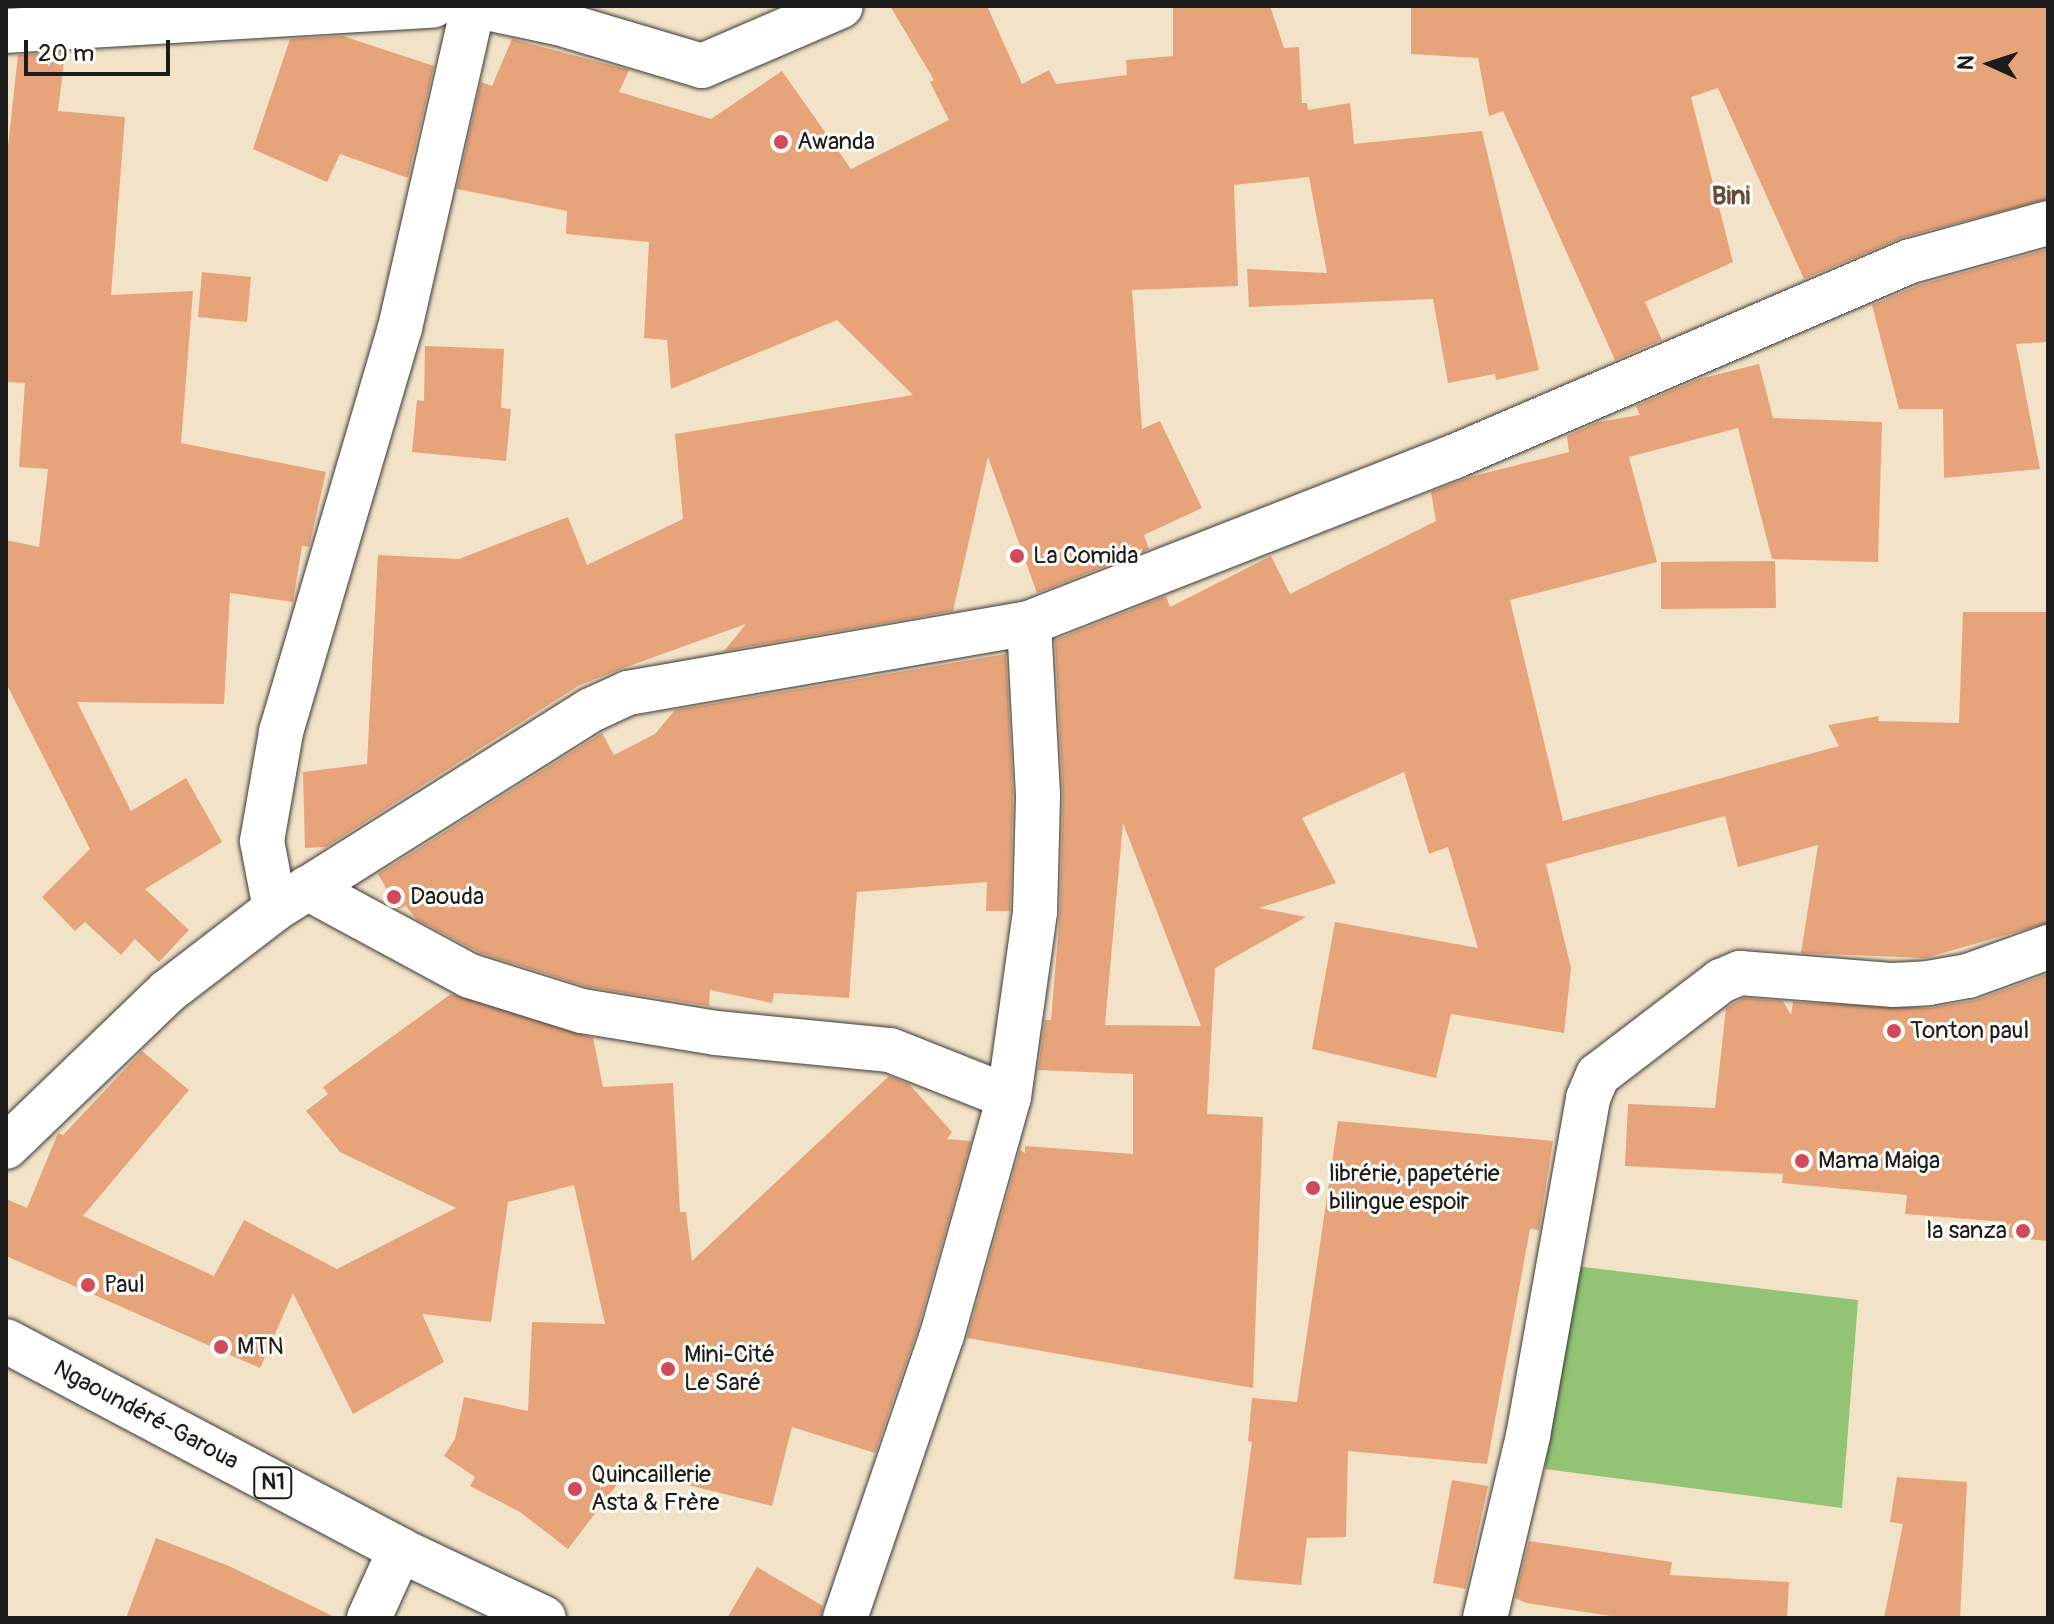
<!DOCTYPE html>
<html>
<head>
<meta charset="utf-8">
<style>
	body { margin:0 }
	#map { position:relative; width:2054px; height:1624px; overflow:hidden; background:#f2e2c7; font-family:Pangolin,sans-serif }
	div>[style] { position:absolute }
	.green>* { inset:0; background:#92c474 }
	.building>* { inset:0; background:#e7a47b }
	.roads { filter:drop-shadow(0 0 2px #3c3a36) drop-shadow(0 0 2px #3c3a36) }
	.minor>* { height:44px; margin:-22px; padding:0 22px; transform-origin:22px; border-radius:22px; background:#fff }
	.trunk>* { height:44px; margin:-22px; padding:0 22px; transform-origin:22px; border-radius:22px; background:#fff }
	.dots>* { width:22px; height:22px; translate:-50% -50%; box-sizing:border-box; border:4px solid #fdfcf7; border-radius:50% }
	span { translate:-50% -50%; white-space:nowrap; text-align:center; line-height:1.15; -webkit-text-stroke:6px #fdfcf7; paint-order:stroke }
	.shield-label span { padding:2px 6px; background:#fdfcf7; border:2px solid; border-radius:6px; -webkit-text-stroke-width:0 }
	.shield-label { font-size:22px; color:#1c1c1c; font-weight:700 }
	.poi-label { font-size:24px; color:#1c1c1c }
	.left { translate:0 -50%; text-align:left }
	.right { translate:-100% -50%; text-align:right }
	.street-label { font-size:24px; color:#1c1c1c }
	.neighbourhood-label { font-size:26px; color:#634c3d; font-weight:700 }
	.frame { position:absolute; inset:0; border:8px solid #1c1c1c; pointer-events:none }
	.north { position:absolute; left:1950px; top:24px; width:80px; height:80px; -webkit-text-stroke:6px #fdfcf7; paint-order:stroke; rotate:273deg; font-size:22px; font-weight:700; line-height:32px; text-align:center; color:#1c1c1c }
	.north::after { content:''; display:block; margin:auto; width:28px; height:36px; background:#1c1c1c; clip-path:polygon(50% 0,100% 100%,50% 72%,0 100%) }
	.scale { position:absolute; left:24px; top:40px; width:146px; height:36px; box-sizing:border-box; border:4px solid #1c1c1c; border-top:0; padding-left:10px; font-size:24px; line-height:28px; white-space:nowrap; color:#1c1c1c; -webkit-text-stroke:6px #fdfcf7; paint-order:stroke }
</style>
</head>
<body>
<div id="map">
	<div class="green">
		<div style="clip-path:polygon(1575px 1266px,1858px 1300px,1842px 1508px,1545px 1469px)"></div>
	</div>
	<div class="building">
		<div style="clip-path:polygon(890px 6px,987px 6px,1022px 84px,1049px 70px,1056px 84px,1127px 75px,1126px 60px,1173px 56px,1173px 6px,1270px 6px,1284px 48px,1299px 47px,1302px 103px,1307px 103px,1308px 110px,1350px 103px,1354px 144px,1482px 131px,1539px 370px,1496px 380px,1495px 374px,1448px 383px,1433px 299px,1249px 307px,1247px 269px,1327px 273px,1309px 177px,1234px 185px,1238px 286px,1132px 290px,1142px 429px,1160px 421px,1202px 508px,1144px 535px,1149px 549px,1037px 593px,988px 457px,953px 611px,724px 651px,746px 624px,618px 670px,578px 686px,326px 847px,305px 848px,303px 772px,367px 764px,378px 555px,459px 559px,568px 517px,587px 565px,683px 519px,675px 434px,913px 395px,837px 320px,671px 389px,667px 340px,644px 338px,649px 242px,566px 234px,567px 211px,457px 189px,481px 82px,492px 86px,512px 39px,629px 70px,619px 92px,711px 119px,782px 71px,851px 169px,949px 120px,930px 82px,934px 80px)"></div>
		<div style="clip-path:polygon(1411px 6px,2048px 6px,2048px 199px,1904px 237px,1804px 279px,1718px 88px,1691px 97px,1733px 262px,1645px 302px,1662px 340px,1615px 360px,1503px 111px,1489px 116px,1478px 58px,1411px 54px)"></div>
		<div style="clip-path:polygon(343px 36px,434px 66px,408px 178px,340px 154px,327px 182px,253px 149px,290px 39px)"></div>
		<div style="clip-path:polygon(65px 53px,58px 111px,125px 117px,111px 295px,193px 291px,181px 443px,326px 472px,309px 547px,302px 546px,293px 602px,230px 593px,224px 704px,77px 702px,131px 811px,186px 778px,222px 842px,145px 889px,189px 930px,159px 962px,135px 939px,121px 955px,85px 922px,75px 931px,42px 897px,90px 849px,6px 683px,6px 540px,39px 547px,48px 469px,19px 467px,25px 383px,6px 382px,6px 165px,18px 55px)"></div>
		<div style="clip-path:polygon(2048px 249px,2048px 342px,2016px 344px,2040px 469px,1944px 478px,1943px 409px,1899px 409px,1872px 305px,1919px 285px)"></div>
		<div style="clip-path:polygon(202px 272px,251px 277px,247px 322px,198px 317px)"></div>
		<div style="clip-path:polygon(425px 346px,504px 349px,501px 408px,511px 409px,506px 461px,412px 452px,417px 400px,424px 401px)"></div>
		<div style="clip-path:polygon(evenodd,1759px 364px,1773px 418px,1882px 422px,1878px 562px,1772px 559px,1738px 428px,1629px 457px,1657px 562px,1510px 600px,1563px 821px,1839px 746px,1828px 725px,1879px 716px,1878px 721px,1959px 723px,1963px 612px,2048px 612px,2048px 923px,1925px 958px,1801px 953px,1818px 845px,1738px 867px,1725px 816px,1546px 864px,1571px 968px,1564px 1033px,1451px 1014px,1436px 1078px,1312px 1049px,1335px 922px,1478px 948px,1448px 847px,1429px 854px,1404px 772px,1302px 818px,1336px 883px,1259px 908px,1306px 917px,1215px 968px,1207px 1114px,1263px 1117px,1253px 1388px,967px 1338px,1020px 1150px,1025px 1153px,1025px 1146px,1133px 1154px,1133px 1074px,1038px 1070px,1045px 1020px,1051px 1020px,1060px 913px,1063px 796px,1055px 640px,1166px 596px,1170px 607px,1271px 556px,1290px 594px,1436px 521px,1431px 492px,1470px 477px,1569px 452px,1567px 436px,1598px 422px,1640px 415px,1636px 406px,1699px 379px,1759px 364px,1123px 823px,1201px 1026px,1105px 1025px,1123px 823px)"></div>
		<div style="clip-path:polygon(1775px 561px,1776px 608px,1661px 609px,1661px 562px)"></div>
		<div style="clip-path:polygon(1006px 654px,1013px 795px,1010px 911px,986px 911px,987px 882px,857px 892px,849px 998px,774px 993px,772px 1003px,710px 990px,709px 1006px,588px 987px,480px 953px,416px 919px,406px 906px,398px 909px,378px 874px,602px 733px,614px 755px,655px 734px,675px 710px)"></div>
		<div style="clip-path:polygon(2048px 974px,2048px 1241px,2004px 1237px,2006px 1222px,1905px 1214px,1907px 1195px,1782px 1183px,1783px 1174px,1625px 1166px,1628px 1104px,1715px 1108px,1726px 1008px,1734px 1003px,1744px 998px,1783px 1001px,1791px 1015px,1793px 1002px,1929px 1008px,1976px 1000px)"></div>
		<div style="clip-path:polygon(451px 994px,593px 1038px,603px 1087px,673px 1083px,680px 1212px,686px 1212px,692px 1261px,889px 1076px,909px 1084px,952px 1132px,947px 1139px,971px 1141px,918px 1328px,875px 1453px,792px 1427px,772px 1506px,628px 1470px,568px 1549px,520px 1512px,470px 1486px,475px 1477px,444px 1456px,455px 1439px,464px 1397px,528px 1411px,532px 1322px,605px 1324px,574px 1185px,508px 1202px,491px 1322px,422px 1314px,444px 1362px,353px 1414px,293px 1293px,260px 1368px,6px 1256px,6px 1199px,27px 1208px,58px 1133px,63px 1135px,142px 1051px,189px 1090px,83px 1216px,214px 1276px,244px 1220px,337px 1269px,456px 1208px,340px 1152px,306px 1111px,328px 1094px,323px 1087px)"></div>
		<div style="clip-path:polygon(1338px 1121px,1553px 1141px,1539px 1230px,1530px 1229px,1487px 1464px,1348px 1451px,1346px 1537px,1307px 1538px,1301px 1585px,1234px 1579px,1252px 1442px,1248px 1441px,1252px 1398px,1297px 1402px)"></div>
		<div style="clip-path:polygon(1897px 1477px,1967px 1482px,1960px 1618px,1884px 1618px,1903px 1524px,1890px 1522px)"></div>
		<div style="clip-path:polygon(1452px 1480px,1488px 1486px,1466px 1589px,1433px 1583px)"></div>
		<div style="clip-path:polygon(156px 1538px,229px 1566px,337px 1618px,126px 1618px)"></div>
		<div style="clip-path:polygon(1529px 1541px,1672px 1562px,1670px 1575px,1789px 1582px,1787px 1618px,1624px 1618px,1526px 1603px,1515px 1598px)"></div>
		<div style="clip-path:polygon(757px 1567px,823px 1606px,821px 1618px,727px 1618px)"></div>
	</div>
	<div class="roads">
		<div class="minor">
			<div style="left:477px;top:6px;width:83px;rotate:11.9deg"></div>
			<div style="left:558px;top:23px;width:150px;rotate:16.6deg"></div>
			<div style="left:702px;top:66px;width:151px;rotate:-23.3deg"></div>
			<div style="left:6px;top:31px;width:428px;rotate:-3.4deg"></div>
			<div style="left:307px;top:888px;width:185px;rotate:28.4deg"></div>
			<div style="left:470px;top:976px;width:117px;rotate:17.4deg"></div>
			<div style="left:582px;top:1011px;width:136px;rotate:9.3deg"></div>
			<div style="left:716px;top:1033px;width:175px;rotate:5.6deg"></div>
			<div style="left:890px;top:1050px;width:128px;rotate:21.6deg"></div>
			<div style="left:275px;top:909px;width:69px;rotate:-100.8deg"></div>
			<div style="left:262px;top:841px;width:111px;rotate:-80.1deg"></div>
			<div style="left:281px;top:732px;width:421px;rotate:-73.6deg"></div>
			<div style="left:400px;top:328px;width:330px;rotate:-77.2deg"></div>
			<div style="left:6px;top:1147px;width:223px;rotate:-43.9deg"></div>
			<div style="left:167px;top:992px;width:136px;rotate:-37.5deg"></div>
			<div style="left:275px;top:909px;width:373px;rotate:-32.2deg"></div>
			<div style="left:591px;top:710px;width:41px;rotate:-24.7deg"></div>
			<div style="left:628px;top:693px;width:407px;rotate:-9.9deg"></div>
			<div style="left:1029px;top:623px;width:455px;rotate:-21.4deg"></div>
			<div style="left:1453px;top:457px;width:498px;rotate:-23.2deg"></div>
			<div style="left:1911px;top:261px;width:142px;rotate:-15.5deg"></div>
			<div style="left:369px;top:1618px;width:75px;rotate:-65.5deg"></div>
			<div style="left:845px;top:1618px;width:299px;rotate:-71.1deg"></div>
			<div style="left:942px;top:1335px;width:247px;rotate:-74.3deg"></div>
			<div style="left:1009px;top:1097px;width:187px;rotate:-82deg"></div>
			<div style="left:1035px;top:912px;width:117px;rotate:-88.5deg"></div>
			<div style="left:1038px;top:795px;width:172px;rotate:-93deg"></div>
			<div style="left:1485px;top:1618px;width:187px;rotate:-76.7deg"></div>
			<div style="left:1528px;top:1436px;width:343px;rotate:-79.9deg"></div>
			<div style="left:1588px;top:1098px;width:25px;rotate:-67deg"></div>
			<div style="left:1598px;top:1075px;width:155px;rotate:-37.4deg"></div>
			<div style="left:1721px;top:981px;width:21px;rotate:-23deg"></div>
			<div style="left:1740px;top:973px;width:154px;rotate:4.5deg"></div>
			<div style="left:1894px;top:985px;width:34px;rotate:-3deg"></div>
			<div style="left:1928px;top:983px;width:41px;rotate:-9.9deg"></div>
			<div style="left:1968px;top:976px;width:85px;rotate:-19.9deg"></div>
		</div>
		<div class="trunk">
			<div style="left:6px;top:1341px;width:446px;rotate:27.9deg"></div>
			<div style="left:400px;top:1550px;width:159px;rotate:25.3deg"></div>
		</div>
	</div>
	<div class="dots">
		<div style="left:781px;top:142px;background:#d1495b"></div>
		<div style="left:1017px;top:556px;background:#d1495b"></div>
		<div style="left:394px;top:897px;background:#d1495b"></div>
		<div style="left:1894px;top:1031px;background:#d1495b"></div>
		<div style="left:1802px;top:1161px;background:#d1495b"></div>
		<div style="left:1313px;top:1188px;background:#d1495b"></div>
		<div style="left:2023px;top:1231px;background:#d1495b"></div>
		<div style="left:88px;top:1285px;background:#d1495b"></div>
		<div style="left:221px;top:1347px;background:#d1495b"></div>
		<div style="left:668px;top:1369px;background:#d1495b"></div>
		<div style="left:575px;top:1489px;background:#d1495b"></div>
	</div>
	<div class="shield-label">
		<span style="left:273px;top:1483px">N1</span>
	</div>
	<div class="poi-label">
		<span class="left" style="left:797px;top:142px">Awanda</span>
		<span class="left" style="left:1033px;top:556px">La Comida</span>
		<span class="left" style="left:410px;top:897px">Daouda</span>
		<span class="left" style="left:1910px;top:1031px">Tonton paul</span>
		<span class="left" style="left:1818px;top:1161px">Mama Maiga</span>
		<span class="left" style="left:1329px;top:1188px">librérie, papetérie<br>bilingue espoir</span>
		<span class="right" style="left:2007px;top:1231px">la sanza</span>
		<span class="left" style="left:104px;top:1285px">Paul</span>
		<span class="left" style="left:237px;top:1347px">MTN</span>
		<span class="left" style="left:684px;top:1369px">Mini-Cité<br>Le Saré</span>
		<span class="left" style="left:591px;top:1489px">Quincaillerie<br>Asta &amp; Frère</span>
	</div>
	<div class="street-label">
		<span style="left:146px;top:1415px;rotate:28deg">Ngaoundéré-Garoua</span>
	</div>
	<div class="neighbourhood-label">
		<span style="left:1731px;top:197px">Bini</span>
	</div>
	<div class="frame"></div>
	<div class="north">N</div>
	<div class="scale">20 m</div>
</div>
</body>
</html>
